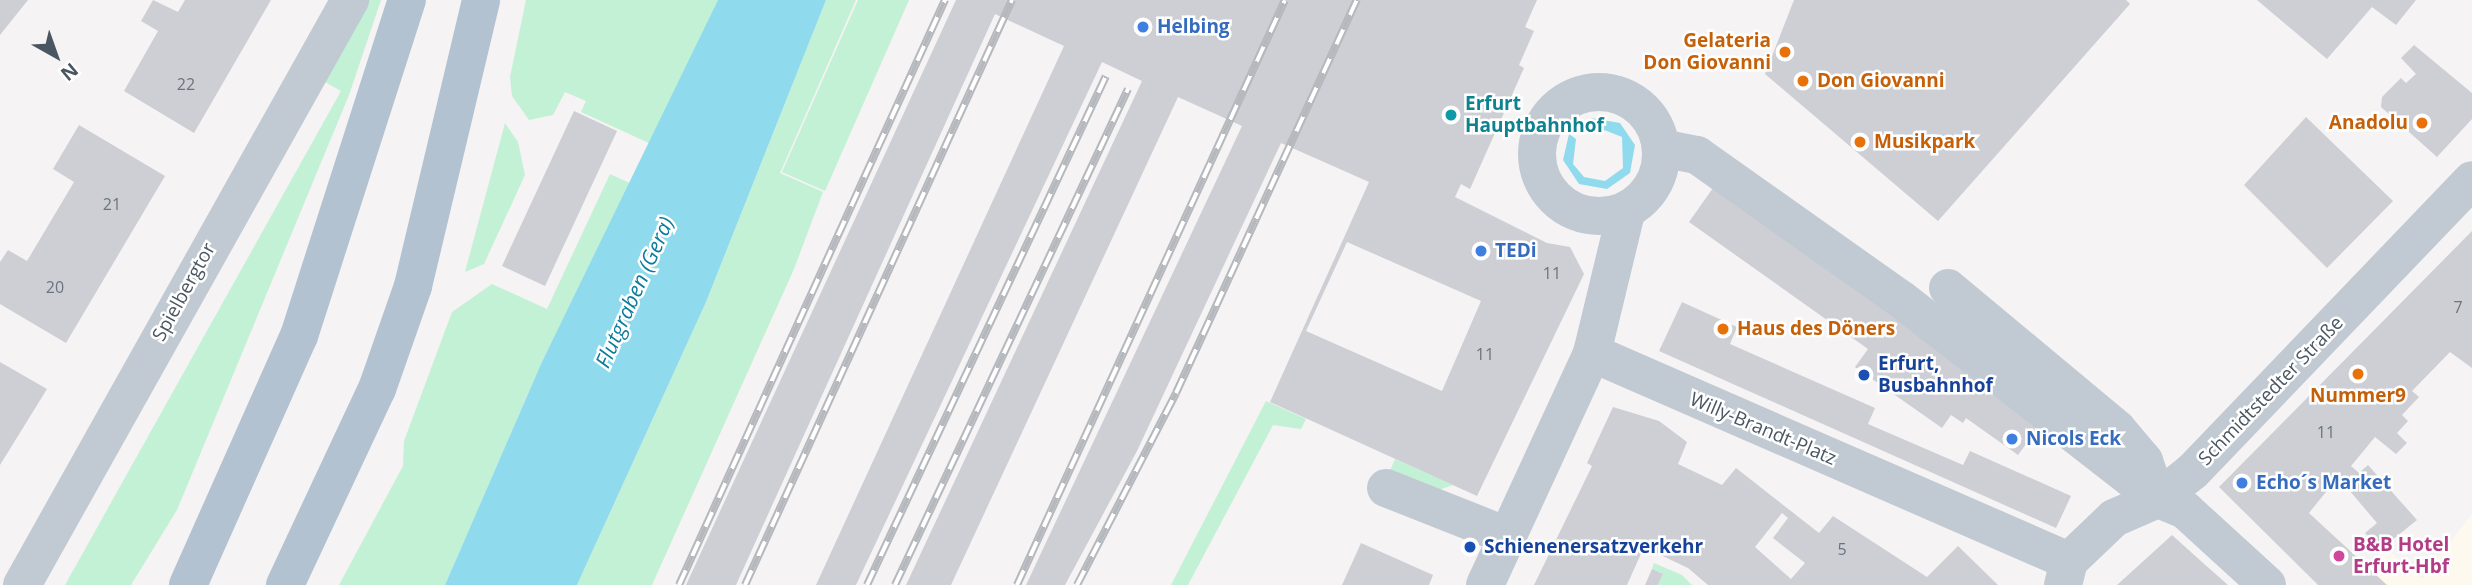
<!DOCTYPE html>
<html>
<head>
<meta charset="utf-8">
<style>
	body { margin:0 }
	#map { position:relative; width:2472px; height:585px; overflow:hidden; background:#f5f3f3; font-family:"Open Sans",sans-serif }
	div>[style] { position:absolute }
	.commercial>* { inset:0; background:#fdf9ef }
	.green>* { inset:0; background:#c3f1d5 }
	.water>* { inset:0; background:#90daee }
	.building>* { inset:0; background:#cdcfd5 }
	.minor>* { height:38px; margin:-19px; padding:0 19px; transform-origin:19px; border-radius:19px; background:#c1cad2 }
	.minor>.ring { margin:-19px; padding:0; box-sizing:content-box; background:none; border:38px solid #c1cad2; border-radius:50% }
	.major>* { height:38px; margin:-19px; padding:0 19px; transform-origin:19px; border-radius:19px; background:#b3c2d1 }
	.rail>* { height:8px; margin-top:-4px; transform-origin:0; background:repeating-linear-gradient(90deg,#fff 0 16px,#b5b8bd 0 32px); box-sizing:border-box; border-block:2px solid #b5b8bd }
	.dots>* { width:19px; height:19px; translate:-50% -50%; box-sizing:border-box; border:4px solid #fff; border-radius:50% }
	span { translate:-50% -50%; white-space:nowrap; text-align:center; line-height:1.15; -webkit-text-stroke:5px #fff; paint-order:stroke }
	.number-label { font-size:16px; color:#6b747e }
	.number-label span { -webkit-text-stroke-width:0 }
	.shop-label { font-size:19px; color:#366cbe; font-weight:700 }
	.left { translate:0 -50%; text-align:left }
	.food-label { font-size:19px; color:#c56008; font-weight:700 }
	.right { translate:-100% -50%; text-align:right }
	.culture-label { font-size:19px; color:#0d838f; font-weight:700 }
	.street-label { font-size:19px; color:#4a5661 }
	.transit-label { font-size:19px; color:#164399; font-weight:700 }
	.hotel-label { font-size:19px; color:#b23c85; font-weight:700 }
	.water-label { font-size:21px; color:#0c7c9b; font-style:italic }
	.north { position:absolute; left:21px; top:21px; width:70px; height:70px; -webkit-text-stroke:5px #fff; paint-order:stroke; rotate:140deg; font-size:19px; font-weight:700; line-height:28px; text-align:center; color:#4a5661 }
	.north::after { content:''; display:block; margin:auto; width:24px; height:32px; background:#4a5661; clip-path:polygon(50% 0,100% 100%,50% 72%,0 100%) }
</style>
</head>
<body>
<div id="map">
	<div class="commercial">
		<div style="clip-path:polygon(2472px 514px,2472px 585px,2318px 585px,2305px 574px,2339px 546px,2363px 566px,2387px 549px,2422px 579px)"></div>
	</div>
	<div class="green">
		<div style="clip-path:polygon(364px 0,381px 0,349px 95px,177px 510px,131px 585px,65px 585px,341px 91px,318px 78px)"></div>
		<div style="clip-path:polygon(526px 0,718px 0,651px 144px,581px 112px,586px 101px,565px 92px,553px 115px,529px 120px,512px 96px,510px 77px)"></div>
		<div style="clip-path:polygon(826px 0,856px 0,780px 173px,823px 192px,794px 269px,652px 585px,577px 585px,706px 302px)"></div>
		<div style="clip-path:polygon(858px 0,909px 0,825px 191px,782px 172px)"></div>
		<div style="clip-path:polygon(505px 123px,518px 142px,525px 175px,484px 264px,465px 272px)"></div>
		<div style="clip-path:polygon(610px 174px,632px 184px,541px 364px,445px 585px,339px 585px,403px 466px,404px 441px,452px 312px,492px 284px,547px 309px)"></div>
		<div style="clip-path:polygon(1266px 401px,1306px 419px,1301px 429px,1273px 425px,1188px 585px,1171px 585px)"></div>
		<div style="clip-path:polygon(1395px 459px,1453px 485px,1433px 492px,1389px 473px)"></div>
		<div style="clip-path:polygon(1654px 563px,1682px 575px,1692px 585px,1658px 585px,1663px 574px,1652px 569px)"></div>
	</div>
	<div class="water">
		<div style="clip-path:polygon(718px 0,826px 0,706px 302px,577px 585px,445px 585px,541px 364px)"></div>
		<div style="clip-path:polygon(1591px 118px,1620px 123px,1635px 145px,1630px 173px,1607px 189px,1579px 184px,1563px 160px,1569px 134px,1576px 139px,1573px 164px,1584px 177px,1605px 181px,1623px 168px,1622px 137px,1594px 126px)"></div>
	</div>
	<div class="building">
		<div style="clip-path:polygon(0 0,28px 0,0 35px)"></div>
		<div style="clip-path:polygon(153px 0,178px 12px,185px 0,271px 0,194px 133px,124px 91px,158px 31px,141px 21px)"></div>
		<div style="clip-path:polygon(evenodd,956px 0,1537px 0,1525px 27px,1534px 31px,1519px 65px,1524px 68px,1470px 189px,1461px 184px,1455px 197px,1547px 243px,1570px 247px,1584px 274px,1477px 496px,1270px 402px,1369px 182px,1281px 143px,1137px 451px,1065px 585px,1026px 585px,1242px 126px,1178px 97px,951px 585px,906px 585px,1142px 81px,1102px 62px,856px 585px,816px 585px,1064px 46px,995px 14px,736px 585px,686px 585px,956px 0,1347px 242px,1481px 301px,1442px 391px,1306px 331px,1347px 242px)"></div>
		<div style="clip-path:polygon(1794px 0,2126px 0,2130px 4px,1938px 221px,1765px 74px)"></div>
		<div style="clip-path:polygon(2257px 0,2416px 0,2396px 25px,2372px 7px,2327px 59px)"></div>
		<div style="clip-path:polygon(2414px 45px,2472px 93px,2472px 119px,2437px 157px,2381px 107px,2382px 97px,2401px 78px,2406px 83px,2416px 74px,2401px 58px)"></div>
		<div style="clip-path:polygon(574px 111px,617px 131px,545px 286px,502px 266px)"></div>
		<div style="clip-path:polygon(2306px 117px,2393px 201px,2327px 268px,2244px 185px)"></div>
		<div style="clip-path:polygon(79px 125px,165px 176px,66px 343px,0 304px,0 262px,8px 250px,27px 261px,74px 182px,53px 169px)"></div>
		<div style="clip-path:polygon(1713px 188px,2042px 422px,2018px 455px,1966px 418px,1963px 423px,1951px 415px,1942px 428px,1855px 367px,1868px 349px,1689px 222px)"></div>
		<div style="clip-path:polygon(2472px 231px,2472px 368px,2450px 352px,2412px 391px,2419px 397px,2402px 415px,2408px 421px,2397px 433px,2407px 443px,2396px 454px,2375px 437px,2351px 466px,2359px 473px,2368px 465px,2417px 520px,2381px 549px,2365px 533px,2377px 523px,2338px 477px,2309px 513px,2387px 585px,2318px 585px,2219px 487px)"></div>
		<div style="clip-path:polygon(1682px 302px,1737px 327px,1730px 344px,1875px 408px,1868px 424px,1963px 465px,1970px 451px,2071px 496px,2056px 528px,1659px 351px)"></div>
		<div style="clip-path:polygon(0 362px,47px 389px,0 465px)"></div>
		<div style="clip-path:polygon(evenodd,1613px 407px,1659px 421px,1687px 442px,1678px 464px,1722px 485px,1736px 468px,1819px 533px,1833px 516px,1927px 577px,1958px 546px,1998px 585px,1708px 585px,1688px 568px,1644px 547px,1627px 585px,1534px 585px,1592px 466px,1587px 463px,1613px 407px,1782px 513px,1788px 518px,1773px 538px,1805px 563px,1791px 579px,1755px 547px,1782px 513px)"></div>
		<div style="clip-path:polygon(2172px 535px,2202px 562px,2228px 585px,2117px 585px)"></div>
		<div style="clip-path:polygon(1361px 543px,1433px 575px,1429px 585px,1342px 585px)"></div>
		<div style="clip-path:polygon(1652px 569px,1663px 574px,1658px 585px,1645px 585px)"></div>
	</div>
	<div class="minor">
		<div class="ring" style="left:1537px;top:92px;width:86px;height:86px"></div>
		<div style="left:1661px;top:148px;width:37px;rotate:11deg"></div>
		<div style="left:1697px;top:155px;width:251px;rotate:35.3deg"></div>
		<div style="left:1902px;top:300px;width:324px;rotate:37.9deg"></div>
		<div style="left:2158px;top:499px;width:29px;rotate:22deg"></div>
		<div style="left:2185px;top:510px;width:111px;rotate:42.4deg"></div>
		<div style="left:1948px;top:288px;width:220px;rotate:39.8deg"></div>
		<div style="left:2117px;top:429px;width:42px;rotate:49.8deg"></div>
		<div style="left:2144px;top:461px;width:24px;rotate:71deg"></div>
		<div style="left:1592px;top:353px;width:520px;rotate:23.56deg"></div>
		<div style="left:1386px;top:488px;width:130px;rotate:21.6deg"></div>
		<div style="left:22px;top:585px;width:671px;rotate:-60.72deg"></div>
		<div style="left:1485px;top:585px;width:255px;rotate:-65.2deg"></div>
		<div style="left:1592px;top:353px;width:145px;rotate:-76.4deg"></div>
		<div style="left:2063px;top:585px;width:25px;rotate:-76deg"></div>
		<div style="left:2069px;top:561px;width:62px;rotate:-43.7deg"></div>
		<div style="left:2114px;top:518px;width:48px;rotate:-23.4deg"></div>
		<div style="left:2158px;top:499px;width:45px;rotate:-38.7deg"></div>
		<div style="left:2193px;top:471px;width:403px;rotate:-46.2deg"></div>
	</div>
	<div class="major">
		<div style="left:188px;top:585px;width:273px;rotate:-66deg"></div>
		<div style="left:299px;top:336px;width:353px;rotate:-72.2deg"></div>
		<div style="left:285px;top:585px;width:217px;rotate:-64.9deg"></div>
		<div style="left:377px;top:389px;width:109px;rotate:-70.7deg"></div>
		<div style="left:413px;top:286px;width:294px;rotate:-76.6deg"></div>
	</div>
	<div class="rail">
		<div style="left:679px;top:585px;width:643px;rotate:-65.55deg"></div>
		<div style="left:745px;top:585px;width:643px;rotate:-65.47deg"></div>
		<div style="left:867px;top:585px;width:562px;rotate:-64.85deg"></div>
		<div style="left:895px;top:585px;width:548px;rotate:-64.84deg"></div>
		<div style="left:1017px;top:585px;width:643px;rotate:-65.39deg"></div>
		<div style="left:1077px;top:585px;width:216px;rotate:-62.7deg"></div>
		<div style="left:1176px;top:393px;width:433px;rotate:-65.3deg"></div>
	</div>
	<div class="dots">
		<div style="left:1143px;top:27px;background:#3f7fe0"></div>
		<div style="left:1785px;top:52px;background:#e8710a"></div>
		<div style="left:1803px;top:81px;background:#e8710a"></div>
		<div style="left:1451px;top:115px;background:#0f9aa8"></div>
		<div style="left:2422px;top:123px;background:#e8710a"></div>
		<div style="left:1860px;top:142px;background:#e8710a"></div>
		<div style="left:1481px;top:251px;background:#3f7fe0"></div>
		<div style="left:1723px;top:329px;background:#e8710a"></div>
		<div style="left:2358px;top:374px;background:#e8710a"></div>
		<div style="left:1864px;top:375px;background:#1a4fb4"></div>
		<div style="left:2012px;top:439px;background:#3f7fe0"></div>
		<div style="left:2242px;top:483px;background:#3f7fe0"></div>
		<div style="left:1470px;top:547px;background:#1a4fb4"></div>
		<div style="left:2339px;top:556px;background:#d1479c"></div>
	</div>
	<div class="number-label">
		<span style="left:186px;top:84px">22</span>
		<span style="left:112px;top:204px">21</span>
		<span style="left:1552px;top:273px">11</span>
		<span style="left:55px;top:287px">20</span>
		<span style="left:2458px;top:307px">7</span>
		<span style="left:1485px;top:354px">11</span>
		<span style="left:2326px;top:432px">11</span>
		<span style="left:1842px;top:549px">5</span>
	</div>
	<div class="shop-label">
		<span class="left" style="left:1157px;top:27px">Helbing</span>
		<span class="left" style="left:1495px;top:251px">TEDi</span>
		<span class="left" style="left:2026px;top:439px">Nicols Eck</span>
		<span class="left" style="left:2256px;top:483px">Echo´s Market</span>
	</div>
	<div class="food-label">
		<span class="right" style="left:1771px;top:52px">Gelateria<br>Don Giovanni</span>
		<span class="left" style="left:1817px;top:81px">Don Giovanni</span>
		<span class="right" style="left:2408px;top:123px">Anadolu</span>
		<span class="left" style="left:1874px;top:142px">Musikpark</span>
		<span class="left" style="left:1737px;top:329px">Haus des Döners</span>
		<span style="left:2358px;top:396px">Nummer9</span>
	</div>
	<div class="culture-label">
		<span class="left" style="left:1465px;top:115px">Erfurt<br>Hauptbahnhof</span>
	</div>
	<div class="street-label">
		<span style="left:184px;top:292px;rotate:-61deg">Spielbergtor</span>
		<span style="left:2271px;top:391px;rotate:-46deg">Schmidtstedter Straße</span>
		<span style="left:1763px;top:429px;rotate:23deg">Willy-Brandt-Platz</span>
	</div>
	<div class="transit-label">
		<span class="left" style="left:1878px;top:375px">Erfurt,<br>Busbahnhof</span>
		<span class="left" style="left:1484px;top:547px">Schienenersatzverkehr</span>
	</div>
	<div class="hotel-label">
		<span class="left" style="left:2353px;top:556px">B&amp;B Hotel<br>Erfurt-Hbf</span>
	</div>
	<div class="water-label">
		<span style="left:634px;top:292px;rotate:-66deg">Flutgraben (Gera)</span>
	</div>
	<div class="north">N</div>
</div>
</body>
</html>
